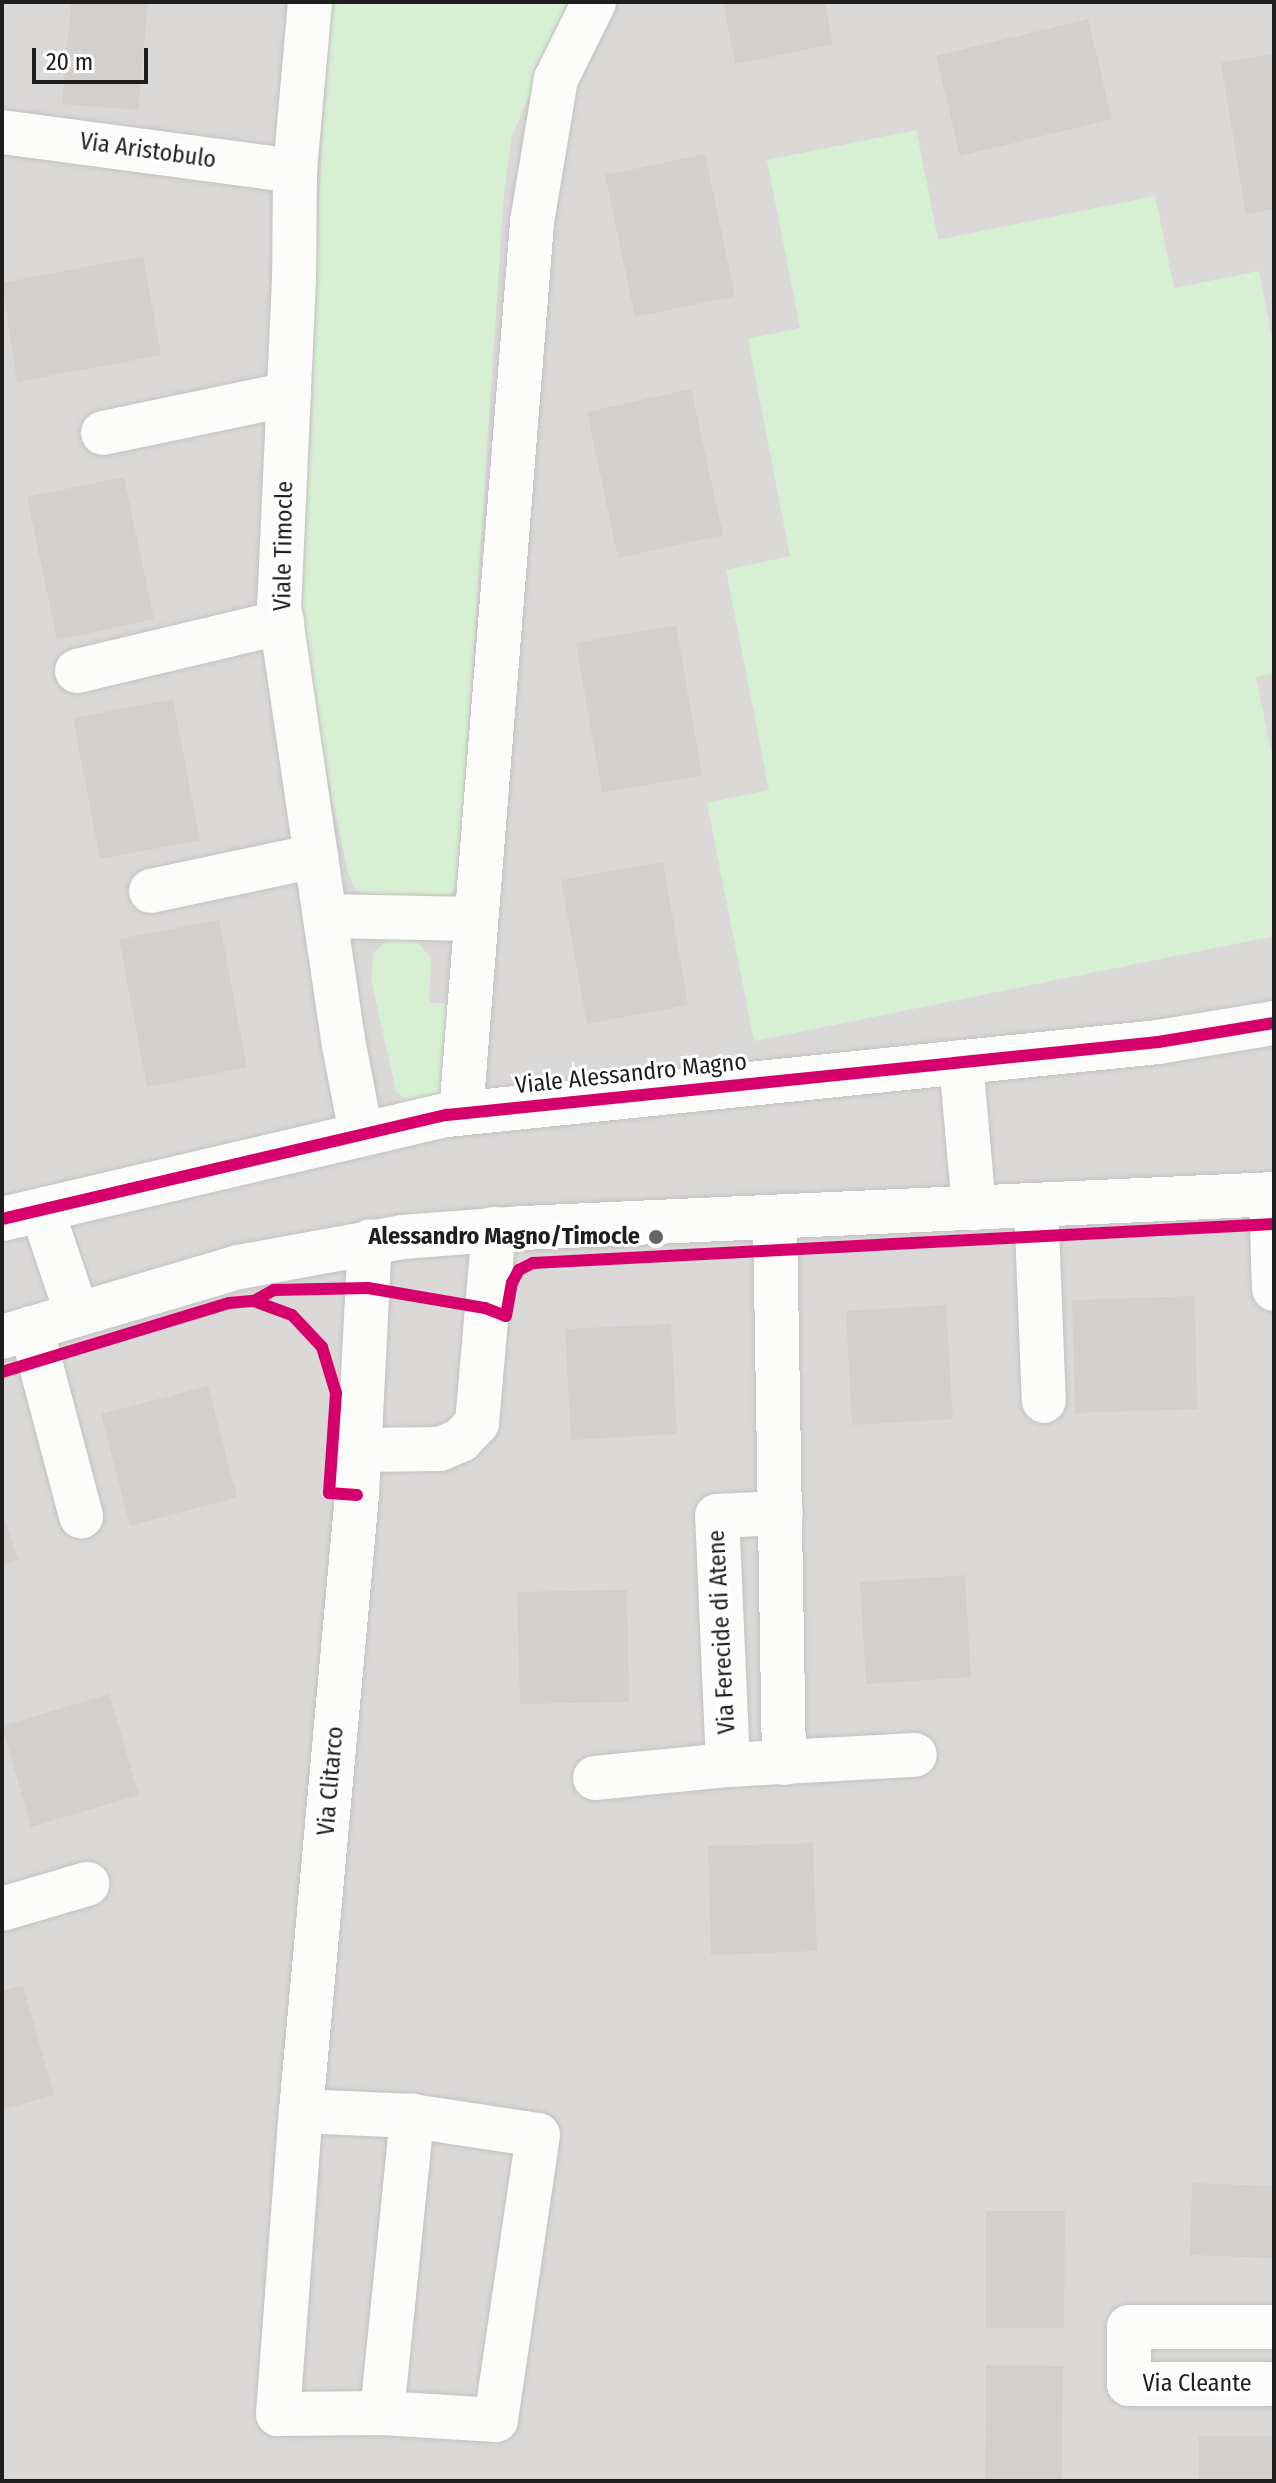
<!DOCTYPE html>
<html>
<head>
<meta charset="utf-8">
<style>
	body { margin:0 }
	#map { position:relative; width:1276px; height:2483px; overflow:hidden; background:#ece9e6; font-family:"Fira Sans Condensed",sans-serif }
	div>[style] { position:absolute }
	.residential>* { inset:0; background:#dbd9d8 }
	.park>* { inset:0; background:#d7f0d3 }
	.building>* { inset:0; background:#d2cfcd }
	.roads { filter:drop-shadow(0 0 2px #c2c0bf) drop-shadow(0 0 2px #c2c0bf) }
	.minor>* { height:44px; margin:-22px; padding:0 22px; transform-origin:22px; border-radius:22px; background:#fcfcfb }
	.cycleway>* { height:12px; margin:-6px; padding:0 6px; transform-origin:6px; border-radius:6px; background:#d6006c }
	.dots>* { width:22px; height:22px; translate:-50% -50%; box-sizing:border-box; border:4px solid #fff; border-radius:50% }
	span { translate:-50% -50%; white-space:nowrap; text-align:center; line-height:1.15; -webkit-text-stroke:6px #fff; paint-order:stroke }
	.street-label { font-size:24px; color:#1e1e1e }
	.poi-label { font-size:24px; color:#1e1e1e; font-weight:700 }
	.right { translate:-100% -50%; text-align:right }
	.frame { position:absolute; inset:0; border:4px solid #1e1e1e; pointer-events:none }
	.scale { position:absolute; left:32px; top:48px; width:116px; height:36px; box-sizing:border-box; border:4px solid #1e1e1e; border-top:0; padding-left:10px; font-size:24px; line-height:28px; white-space:nowrap; color:#1e1e1e; -webkit-text-stroke:6px #fff; paint-order:stroke }
</style>
</head>
<body>
<div id="map">
	<div class="residential">
		<div style="clip-path:polygon(2px 2px,1274px 2px,1274px 2481px,2px 2481px)"></div>
	</div>
	<div class="park">
		<div style="clip-path:polygon(330px 2px,569px 2px,512px 136px,504px 192px,458px 883px,449px 896px,434px 899px,382px 897px,356px 891px,348px 872px,308px 683px,298px 583px)"></div>
		<div style="clip-path:polygon(916px 130px,938px 240px,1155px 196px,1174px 288px,1259px 271px,1274px 348px,1274px 673px,1256px 677px,1274px 766px,1274px 936px,754px 1041px,707px 803px,769px 790px,726px 570px,790px 556px,748px 339px,800px 328px,767px 160px)"></div>
		<div style="clip-path:polygon(406px 937px,418px 943px,431px 958px,429px 1003px,452px 1003px,446px 1095px,420px 1103px,408px 1101px,396px 1091px,371px 979px,374px 952px,391px 938px)"></div>
	</div>
	<div class="building">
		<div style="clip-path:polygon(71px 2px,148px 2px,138px 110px,62px 104px)"></div>
		<div style="clip-path:polygon(723px 2px,825px 2px,833px 44px,735px 64px)"></div>
		<div style="clip-path:polygon(1088px 19px,1112px 119px,960px 156px,936px 56px)"></div>
		<div style="clip-path:polygon(1274px 54px,1274px 209px,1246px 214px,1221px 63px)"></div>
		<div style="clip-path:polygon(705px 154px,735px 296px,635px 317px,605px 175px)"></div>
		<div style="clip-path:polygon(143px 256px,161px 355px,17px 382px,2px 283px)"></div>
		<div style="clip-path:polygon(691px 389px,723px 535px,618px 558px,587px 412px)"></div>
		<div style="clip-path:polygon(124px 477px,154px 619px,57px 640px,27px 497px)"></div>
		<div style="clip-path:polygon(676px 625px,702px 775px,602px 793px,576px 643px)"></div>
		<div style="clip-path:polygon(173px 699px,200px 840px,100px 859px,73px 718px)"></div>
		<div style="clip-path:polygon(663px 862px,688px 1005px,587px 1024px,561px 880px)"></div>
		<div style="clip-path:polygon(219px 920px,247px 1067px,147px 1087px,119px 939px)"></div>
		<div style="clip-path:polygon(1195px 1296px,1197px 1409px,1075px 1413px,1072px 1300px)"></div>
		<div style="clip-path:polygon(946px 1305px,953px 1419px,852px 1425px,846px 1311px)"></div>
		<div style="clip-path:polygon(671px 1324px,677px 1434px,571px 1440px,565px 1329px)"></div>
		<div style="clip-path:polygon(208px 1386px,237px 1497px,130px 1526px,101px 1414px)"></div>
		<div style="clip-path:polygon(2px 1510px,18px 1560px,2px 1565px)"></div>
		<div style="clip-path:polygon(965px 1575px,971px 1677px,866px 1684px,860px 1582px)"></div>
		<div style="clip-path:polygon(627px 1590px,629px 1702px,520px 1704px,517px 1592px)"></div>
		<div style="clip-path:polygon(109px 1694px,139px 1795px,31px 1827px,2px 1726px)"></div>
		<div style="clip-path:polygon(813px 1843px,817px 1951px,711px 1955px,708px 1846px)"></div>
		<div style="clip-path:polygon(23px 1985px,54px 2095px,2px 2110px,2px 1991px)"></div>
		<div style="clip-path:polygon(1192px 2183px,1274px 2186px,1274px 2258px,1190px 2255px)"></div>
		<div style="clip-path:polygon(986px 2211px,1065px 2211px,1064px 2328px,986px 2328px)"></div>
		<div style="clip-path:polygon(986px 2365px,1063px 2366px,1062px 2481px,985px 2481px)"></div>
		<div style="clip-path:polygon(1199px 2436px,1274px 2436px,1274px 2481px,1199px 2481px)"></div>
	</div>
	<div class="roads">
		<div class="minor">
			<div style="left:310px;top:2px;width:170px;rotate:95.1deg"></div>
			<div style="left:295px;top:171px;width:108px;rotate:90.5deg"></div>
			<div style="left:294px;top:279px;width:327px;rotate:92.6deg"></div>
			<div style="left:279px;top:606px;width:444px;rotate:81.6deg"></div>
			<div style="left:344px;top:1045px;width:90px;rotate:79.1deg"></div>
			<div style="left:2px;top:132px;width:296px;rotate:7.6deg"></div>
			<div style="left:103px;top:433px;width:190px;rotate:-11.8deg"></div>
			<div style="left:77px;top:671px;width:211px;rotate:-13.4deg"></div>
			<div style="left:151px;top:891px;width:169px;rotate:-12deg"></div>
			<div style="left:325px;top:916px;width:149px;rotate:1.2deg"></div>
			<div style="left:961px;top:1062px;width:147px;rotate:84.9deg"></div>
			<div style="left:461px;top:1113px;width:894px;rotate:-85.44deg"></div>
			<div style="left:532px;top:222px;width:145px;rotate:-80.5deg"></div>
			<div style="left:556px;top:79px;width:86px;rotate:-63.7deg"></div>
			<div style="left:1271px;top:1194px;width:95px;rotate:88.2deg"></div>
			<div style="left:1036px;top:1205px;width:196px;rotate:87.7deg"></div>
			<div style="left:42px;top:1210px;width:110px;rotate:71.4deg"></div>
			<div style="left:2px;top:1219px;width:457px;rotate:-13.2deg"></div>
			<div style="left:447px;top:1115px;width:715px;rotate:-5.86deg"></div>
			<div style="left:1158px;top:1042px;width:118px;rotate:-9.3deg"></div>
			<div style="left:775px;top:1219px;width:544px;rotate:89.05deg"></div>
			<div style="left:31px;top:1328px;width:195px;rotate:75.1deg"></div>
			<div style="left:2px;top:1337px;width:247px;rotate:-16.5deg"></div>
			<div style="left:239px;top:1267px;width:166px;rotate:-10.4deg"></div>
			<div style="left:402px;top:1237px;width:121px;rotate:-4.3deg"></div>
			<div style="left:523px;top:1228px;width:752px;rotate:-2.59deg"></div>
			<div style="left:359px;top:1450px;width:81px;rotate:-0.7deg"></div>
			<div style="left:440px;top:1449px;width:23px;rotate:-23deg"></div>
			<div style="left:461px;top:1440px;width:23px;rotate:-47deg"></div>
			<div style="left:477px;top:1423px;width:195px;rotate:-85deg"></div>
			<div style="left:728px;top:1765px;width:249px;rotate:-92.5deg"></div>
			<div style="left:717px;top:1516px;width:64px;rotate:-2.7deg"></div>
			<div style="left:595px;top:1778px;width:134px;rotate:-5.6deg"></div>
			<div style="left:728px;top:1765px;width:187px;rotate:-3.1deg"></div>
			<div style="left:2px;top:1909px;width:89px;rotate:-16.4deg"></div>
			<div style="left:301px;top:2111px;width:111px;rotate:2.6deg"></div>
			<div style="left:412px;top:2116px;width:127px;rotate:8.6deg"></div>
			<div style="left:538px;top:2135px;width:288px;rotate:98.4deg"></div>
			<div style="left:496px;top:2420px;width:114px;rotate:-176.5deg"></div>
			<div style="left:382px;top:2413px;width:104px;rotate:179.4deg"></div>
			<div style="left:278px;top:2414px;width:304px;rotate:-85.7deg"></div>
			<div style="left:301px;top:2111px;width:619px;rotate:-84.81deg"></div>
			<div style="left:357px;top:1495px;width:254px;rotate:-87.1deg"></div>
			<div style="left:1274px;top:2327px;width:145px;rotate:180deg"></div>
			<div style="left:1129px;top:2327px;width:57px;rotate:90deg"></div>
			<div style="left:1129px;top:2384px;width:145px"></div>
			<div style="left:382px;top:2413px;width:299px;rotate:-84.2deg"></div>
		</div>
	</div>
	<div class="cycleway">
		<div style="left:2px;top:1219px;width:457px;rotate:-13.2deg"></div>
		<div style="left:447px;top:1115px;width:715px;rotate:-5.86deg"></div>
		<div style="left:1158px;top:1042px;width:118px;rotate:-9.3deg"></div>
		<div style="left:254px;top:1301px;width:23px;rotate:-29deg"></div>
		<div style="left:274px;top:1290px;width:94px;rotate:-1.2deg"></div>
		<div style="left:368px;top:1288px;width:119px;rotate:9.7deg"></div>
		<div style="left:485px;top:1308px;width:22px;rotate:21deg"></div>
		<div style="left:506px;top:1316px;width:34px;rotate:-80deg"></div>
		<div style="left:512px;top:1283px;width:15px;rotate:-62deg"></div>
		<div style="left:519px;top:1270px;width:16px;rotate:-27deg"></div>
		<div style="left:533px;top:1263px;width:742px;rotate:-3.01deg"></div>
		<div style="left:2px;top:1372px;width:237px;rotate:-16.9deg"></div>
		<div style="left:229px;top:1303px;width:25px;rotate:-5deg"></div>
		<div style="left:254px;top:1301px;width:40px;rotate:20.2deg"></div>
		<div style="left:292px;top:1315px;width:44px;rotate:46.8deg"></div>
		<div style="left:322px;top:1347px;width:48px;rotate:73.1deg"></div>
		<div style="left:336px;top:1393px;width:100px;rotate:94deg"></div>
		<div style="left:329px;top:1493px;width:28px;rotate:4deg"></div>
	</div>
	<div class="dots">
		<div style="left:656px;top:1237px;background:#666564"></div>
	</div>
	<div class="street-label">
		<span style="left:148px;top:151px;rotate:8deg">Via Aristobulo</span>
		<span style="left:284px;top:546px;rotate:-89deg">Viale Timocle</span>
		<span style="left:631px;top:1074px;rotate:-6deg">Viale Alessandro Magno</span>
		<span style="left:722px;top:1632px;rotate:-93deg">Via Ferecide di Atene</span>
		<span style="left:331px;top:1781px;rotate:-85deg">Via Clitarco</span>
		<span style="left:1197px;top:2384px">Via Cleante</span>
	</div>
	<div class="poi-label">
		<span class="right" style="left:640px;top:1237px">Alessandro Magno/Timocle</span>
	</div>
	<div class="frame"></div>
	<div class="scale">20 m</div>
</div>
</body>
</html>
